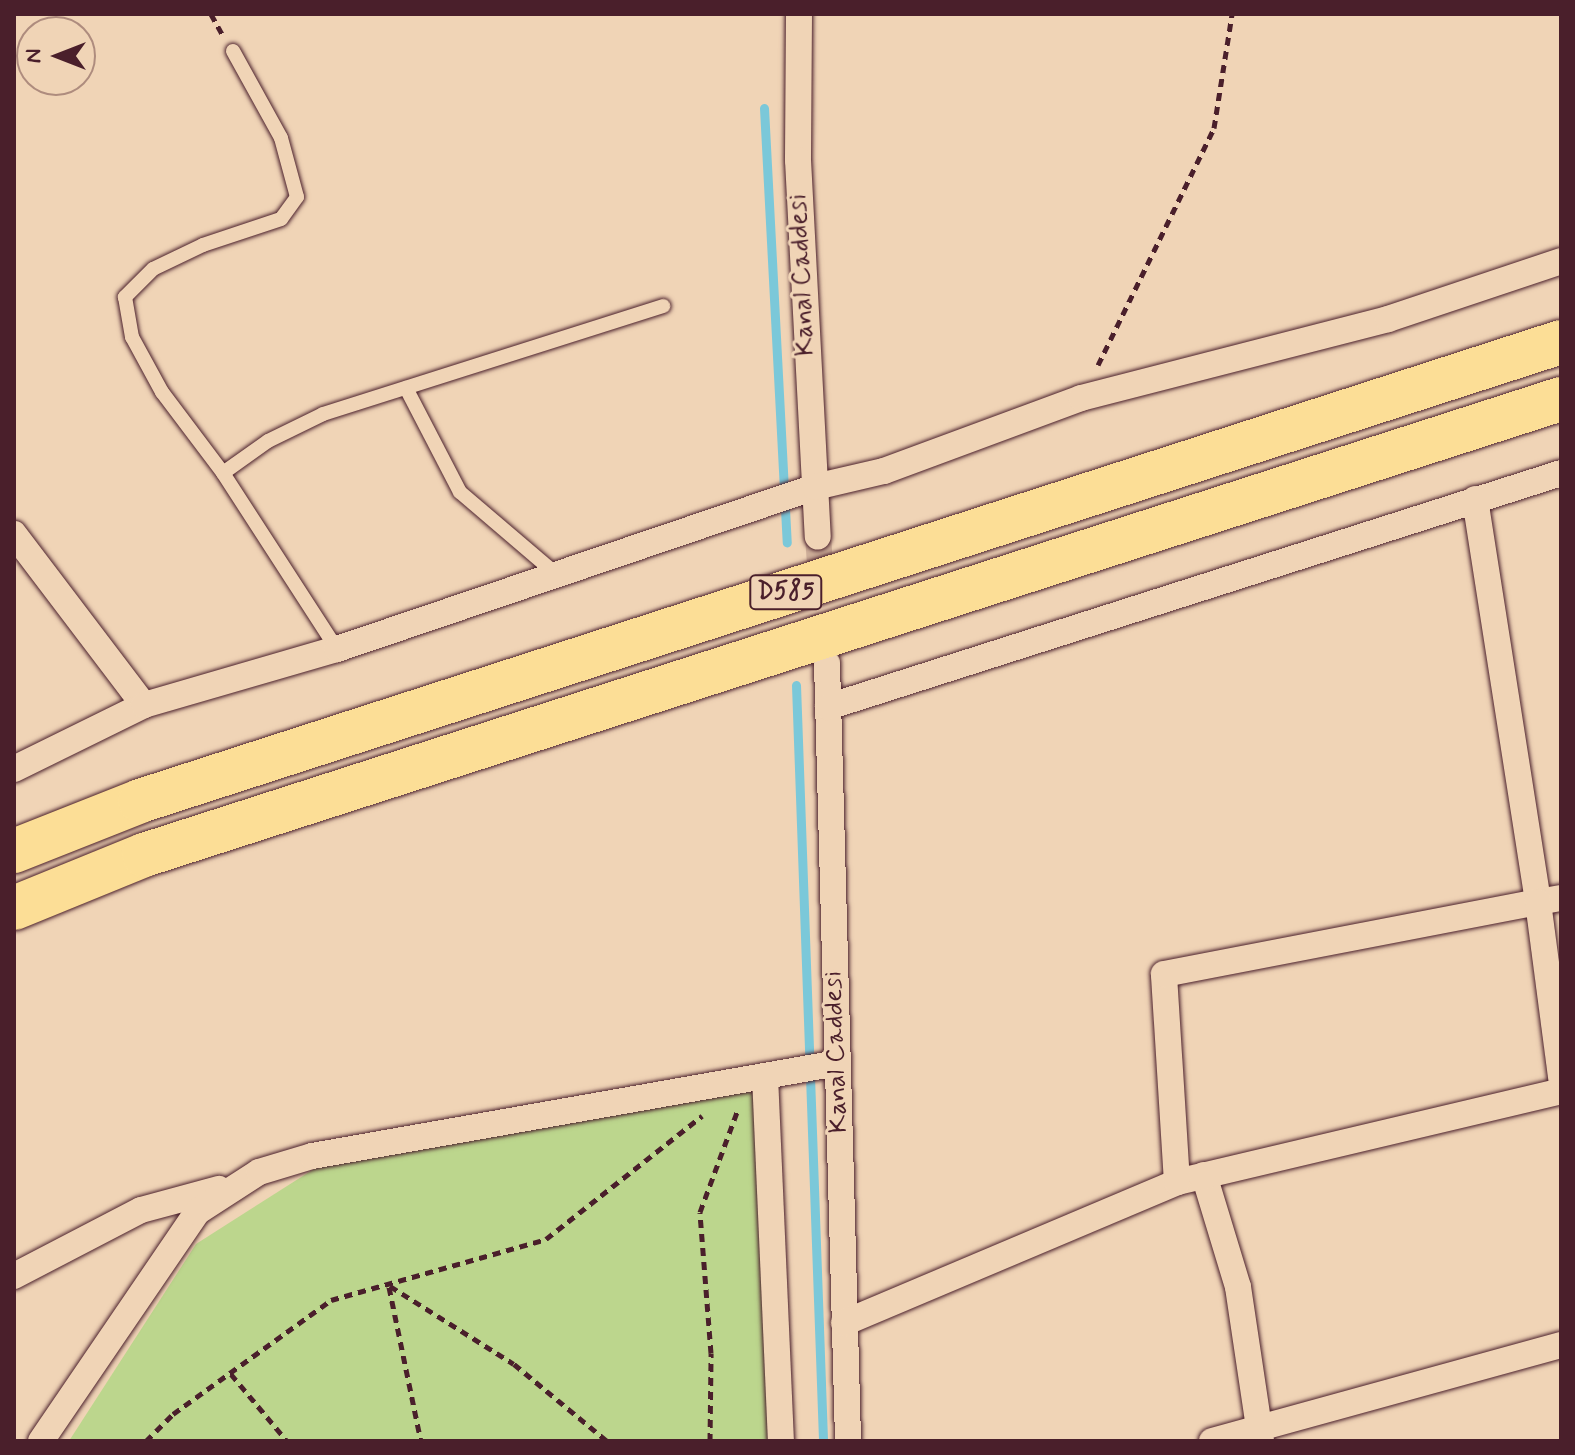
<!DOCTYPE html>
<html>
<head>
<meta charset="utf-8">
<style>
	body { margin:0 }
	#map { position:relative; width:1575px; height:1455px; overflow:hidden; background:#f0d4b6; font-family:Mynerve,sans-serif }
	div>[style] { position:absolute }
	.green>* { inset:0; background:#bcd68d }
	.stream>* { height:9px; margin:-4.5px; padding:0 4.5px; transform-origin:4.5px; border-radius:4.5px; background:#7bc8d9 }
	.street-tunnel>* { height:26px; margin-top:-13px; transform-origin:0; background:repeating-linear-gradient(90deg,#cfb09a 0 26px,transparent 0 39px) }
	.path>* { height:5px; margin-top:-2.5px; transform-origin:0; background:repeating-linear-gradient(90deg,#4a1f2b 0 8px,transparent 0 14px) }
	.roads { filter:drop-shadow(0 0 2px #4a1f2b) drop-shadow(0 0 2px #4a1f2b) }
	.lane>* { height:14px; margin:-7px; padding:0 7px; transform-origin:7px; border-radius:7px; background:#f0d4b6 }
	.street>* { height:26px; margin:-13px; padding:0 13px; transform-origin:13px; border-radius:13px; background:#f0d4b6 }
	.highway>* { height:44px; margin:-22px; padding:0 22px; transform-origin:22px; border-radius:22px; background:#fcde96 }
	span { translate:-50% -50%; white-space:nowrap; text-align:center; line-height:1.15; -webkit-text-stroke:6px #f0d4b6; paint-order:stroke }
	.shield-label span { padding:2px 6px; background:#f0d4b6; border:2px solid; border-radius:6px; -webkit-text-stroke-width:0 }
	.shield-label { font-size:24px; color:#4a1f2b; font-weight:700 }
	.street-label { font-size:26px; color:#4a1f2b }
	.frame { position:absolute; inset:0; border:16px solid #4a1f2b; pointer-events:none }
	.north { position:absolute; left:16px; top:16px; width:80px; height:80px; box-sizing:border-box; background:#f0d4b6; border:2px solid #ae8c7e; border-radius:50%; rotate:270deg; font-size:22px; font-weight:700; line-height:32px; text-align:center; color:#4a1f2b }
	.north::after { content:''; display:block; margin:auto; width:28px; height:36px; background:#4a1f2b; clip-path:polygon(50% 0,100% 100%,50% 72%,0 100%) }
</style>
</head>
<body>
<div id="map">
	<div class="green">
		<div style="clip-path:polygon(765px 1076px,772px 1441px,69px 1441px,196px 1244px,339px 1153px)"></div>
	</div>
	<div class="stream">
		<div style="left:764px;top:108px;width:435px;rotate:87deg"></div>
		<div style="left:796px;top:685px;width:756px;rotate:87.95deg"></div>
	</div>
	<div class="street-tunnel">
		<div style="left:818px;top:536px;width:112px;rotate:85.9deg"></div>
	</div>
	<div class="path">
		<div style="left:211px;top:14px;width:23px;rotate:61deg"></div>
		<div style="left:1098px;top:365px;width:264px;rotate:-63.9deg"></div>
		<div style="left:1214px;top:128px;width:115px;rotate:-81deg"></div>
		<div style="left:390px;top:1286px;width:146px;rotate:32.2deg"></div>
		<div style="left:514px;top:1364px;width:121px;rotate:39.6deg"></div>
		<div style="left:389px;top:1287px;width:157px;rotate:78.3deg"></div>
		<div style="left:231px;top:1374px;width:87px;rotate:50.1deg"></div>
		<div style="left:146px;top:1441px;width:38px;rotate:-45deg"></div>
		<div style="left:173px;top:1414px;width:195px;rotate:-35.8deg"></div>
		<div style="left:331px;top:1300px;width:223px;rotate:-15.8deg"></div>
		<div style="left:546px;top:1239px;width:199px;rotate:-38.3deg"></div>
		<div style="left:710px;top:1441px;width:88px;rotate:-89.3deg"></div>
		<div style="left:711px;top:1353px;width:141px;rotate:-94.5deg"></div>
		<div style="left:700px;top:1212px;width:110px;rotate:-69.7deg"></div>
	</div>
	<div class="roads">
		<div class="lane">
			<div style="left:233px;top:51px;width:99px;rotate:61.1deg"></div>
			<div style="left:281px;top:138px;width:61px;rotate:74.8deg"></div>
			<div style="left:297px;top:197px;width:27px;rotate:126deg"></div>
			<div style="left:281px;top:219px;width:82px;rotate:161.6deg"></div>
			<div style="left:203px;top:245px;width:55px;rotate:154.4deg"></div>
			<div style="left:153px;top:269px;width:40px;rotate:135deg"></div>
			<div style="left:125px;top:297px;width:41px;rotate:80.1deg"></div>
			<div style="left:132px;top:337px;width:63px;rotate:61.4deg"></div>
			<div style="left:162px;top:392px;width:101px;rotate:53deg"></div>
			<div style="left:223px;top:473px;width:210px;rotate:57.1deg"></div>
			<div style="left:406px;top:388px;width:117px;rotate:62.6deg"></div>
			<div style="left:460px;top:492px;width:126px;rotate:40.5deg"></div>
			<div style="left:223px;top:473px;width:55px;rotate:-35.4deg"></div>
			<div style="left:268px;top:441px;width:61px;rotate:-26.1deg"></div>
			<div style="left:323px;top:414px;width:357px;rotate:-17.6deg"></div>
		</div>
		<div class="street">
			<div style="left:799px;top:14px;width:146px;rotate:90.4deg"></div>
			<div style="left:798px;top:160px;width:377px;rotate:87deg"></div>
			<div style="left:1475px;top:499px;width:408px;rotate:81.1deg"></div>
			<div style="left:1538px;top:902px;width:23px;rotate:-10deg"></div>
			<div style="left:14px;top:534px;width:215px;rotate:52.8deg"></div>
			<div style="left:827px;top:663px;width:778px;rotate:88.45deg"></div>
			<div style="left:828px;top:707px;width:769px;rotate:-17.7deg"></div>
			<div style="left:14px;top:769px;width:145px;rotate:-26.2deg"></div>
			<div style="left:144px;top:705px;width:201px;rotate:-16.2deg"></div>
			<div style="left:337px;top:649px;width:505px;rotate:-18.72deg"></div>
			<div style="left:815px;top:487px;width:71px;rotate:-13.1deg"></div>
			<div style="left:884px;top:471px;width:210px;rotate:-20.3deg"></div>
			<div style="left:1081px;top:398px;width:317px;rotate:-14.4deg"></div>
			<div style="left:1388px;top:319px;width:182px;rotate:-18.5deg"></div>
			<div style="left:765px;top:1076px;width:365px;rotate:87.5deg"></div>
			<div style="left:1204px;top:1175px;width:117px;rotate:73.1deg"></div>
			<div style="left:1238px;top:1287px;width:156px;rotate:81.5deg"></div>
			<div style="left:1177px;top:1182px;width:395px;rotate:-13.3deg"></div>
			<div style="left:14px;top:1276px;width:143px;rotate:-27.5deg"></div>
			<div style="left:141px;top:1210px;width:81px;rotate:-15.1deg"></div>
			<div style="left:844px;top:1323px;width:362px;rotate:-22.9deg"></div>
			<div style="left:1177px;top:1182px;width:208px;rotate:-93.6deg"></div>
			<div style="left:1164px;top:974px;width:381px;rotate:-10.9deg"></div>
			<div style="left:1538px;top:902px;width:177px;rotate:82.5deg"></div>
			<div style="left:41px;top:1441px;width:277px;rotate:-55.7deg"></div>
			<div style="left:197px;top:1212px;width:74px;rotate:-32.8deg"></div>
			<div style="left:259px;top:1172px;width:55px;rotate:-16.8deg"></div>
			<div style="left:312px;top:1156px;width:534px;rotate:-10.03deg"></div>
			<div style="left:1212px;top:1441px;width:362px;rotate:-15.4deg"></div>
		</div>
		<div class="highway">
			<div style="left:14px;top:851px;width:136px;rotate:-21.6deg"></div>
			<div style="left:140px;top:801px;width:1493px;rotate:-17.9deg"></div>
			<div style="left:14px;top:908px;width:140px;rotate:-22.2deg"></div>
			<div style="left:144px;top:855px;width:1489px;rotate:-17.84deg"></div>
		</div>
	</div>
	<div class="shield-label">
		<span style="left:786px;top:592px">D585</span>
	</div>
	<div class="street-label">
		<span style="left:803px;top:275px;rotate:-93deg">Kanal Caddesi</span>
		<span style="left:837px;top:1052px;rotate:-92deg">Kanal Caddesi</span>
	</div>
	<div class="frame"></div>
	<div class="north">N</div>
</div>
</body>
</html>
